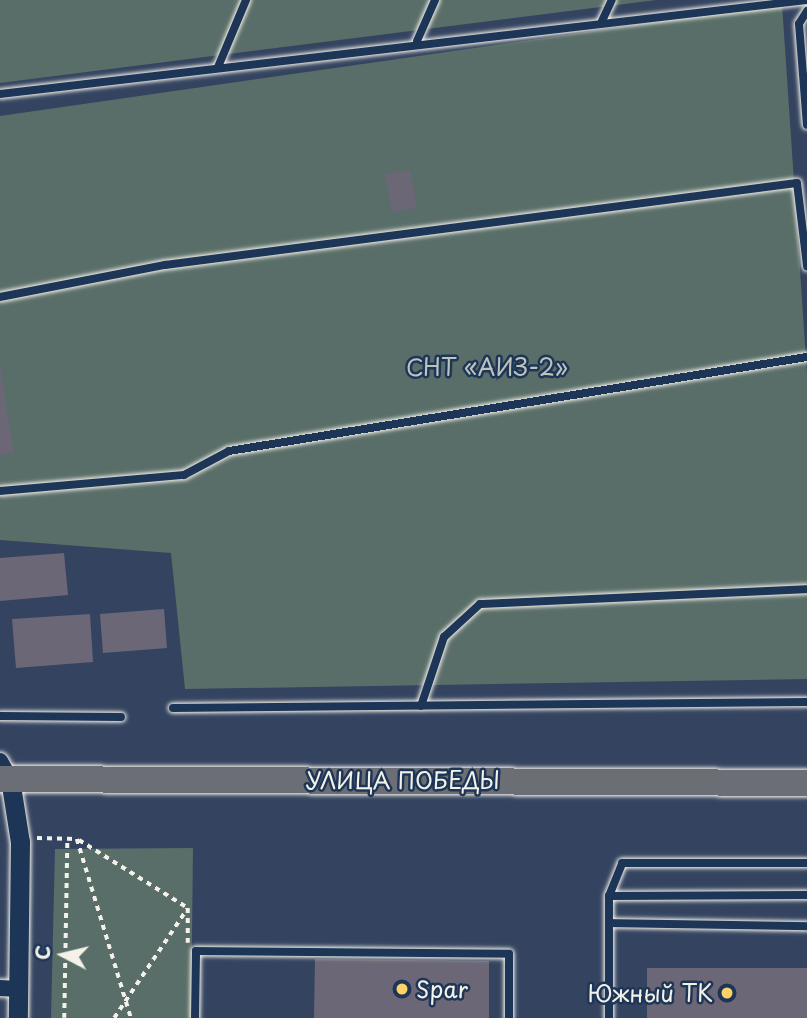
<!DOCTYPE html>
<html>
<head>
<meta charset="utf-8">
<style>
	body { margin:0 }
	#map { position:relative; width:807px; height:1018px; overflow:hidden; background:#344460; font-family:"Playpen Sans",sans-serif }
	div>[style] { position:absolute }
	.green>* { inset:0; background:#596e69 }
	.building>* { inset:0; background:#6b6776 }
	.path>* { height:3.5px; margin-top:-1.75px; transform-origin:0; background:repeating-linear-gradient(90deg,#f4f1e8 0 5px,transparent 0 10px) }
	.roads { filter:drop-shadow(0 0 2px #f4f1e8) drop-shadow(0 0 2px #f4f1e8) }
	.service>* { height:8px; margin:-4px; padding:0 4px; transform-origin:4px; border-radius:4px; background:#1d3557 }
	.minor>* { height:16px; margin:-8px; padding:0 8px; transform-origin:8px; border-radius:8px; background:#1d3557 }
	.tertiary>* { height:19px; margin:-9.5px; padding:0 9.5px; transform-origin:9.5px; border-radius:9.5px; background:#1d3557 }
	.trunk>* { height:26px; margin:-13px; padding:0 13px; transform-origin:13px; border-radius:13px; background:#6b6f75 }
	.dots>* { width:19px; height:19px; translate:-50% -50%; box-sizing:border-box; border:4px solid #1d3557; border-radius:50% }
	span { translate:-50% -50%; white-space:nowrap; text-align:center; line-height:1.15; -webkit-text-stroke:5px #1d3557; paint-order:stroke }
	.park-label { font-size:23px; color:#bec3bc }
	.street-label { font-size:23px; color:#f4f1e8 }
	.poi-label { font-size:23px; color:#f4f1e8 }
	.left { translate:0 -50%; text-align:left }
	.right { translate:-100% -50%; text-align:right }
	.north { position:absolute; left:28px; top:920px; width:70px; height:70px; -webkit-text-stroke:5px #1d3557; paint-order:stroke; rotate:277deg; font-size:19px; font-weight:700; line-height:28px; text-align:center; color:#f4f1e8 }
	.north::after { content:''; display:block; margin:auto; width:24px; height:32px; background:#f4f1e8; clip-path:polygon(50% 0,100% 100%,50% 72%,0 100%) }
</style>
</head>
<body>
<div id="map">
	<div class="green">
		<div style="clip-path:polygon(0 0,656px 0,0 83px)"></div>
		<div style="clip-path:polygon(782px 4px,807px 374px,807px 679px,185px 689px,171px 553px,0 540px,0 116px)"></div>
		<div style="clip-path:polygon(193px 848px,191px 1018px,51px 1018px,55px 849px)"></div>
	</div>
	<div class="building">
		<div style="clip-path:polygon(410px 170px,417px 208px,392px 212px,385px 174px)"></div>
		<div style="clip-path:polygon(0 365px,14px 453px,0 455px)"></div>
		<div style="clip-path:polygon(64px 553px,68px 595px,0 601px,0 558px)"></div>
		<div style="clip-path:polygon(164px 609px,167px 648px,103px 653px,100px 614px)"></div>
		<div style="clip-path:polygon(90px 614px,93px 662px,16px 668px,12px 619px)"></div>
		<div style="clip-path:polygon(315px 959px,489px 961px,489px 1018px,314px 1018px)"></div>
		<div style="clip-path:polygon(647px 968px,807px 968px,807px 1018px,647px 1018px)"></div>
	</div>
	<div class="path">
		<div style="left:37px;top:838px;width:40px;rotate:1.4deg"></div>
		<div style="left:77px;top:839px;width:187px;rotate:73.2deg"></div>
		<div style="left:79px;top:840px;width:128px;rotate:32deg"></div>
		<div style="left:188px;top:908px;width:35px;rotate:90deg"></div>
		<div style="left:64px;top:1018px;width:179px;rotate:-89deg"></div>
		<div style="left:114px;top:1018px;width:131px;rotate:-56.2deg"></div>
	</div>
	<div class="roads">
		<div class="service">
			<div style="left:807px;top:11px;width:15px;rotate:122deg"></div>
			<div style="left:799px;top:24px;width:101px;rotate:85.5deg"></div>
			<div style="left:602px;top:21px;width:23px;rotate:-65deg"></div>
			<div style="left:417px;top:41px;width:45px;rotate:-66.3deg"></div>
			<div style="left:218px;top:67px;width:73px;rotate:-67.3deg"></div>
			<div style="left:0;top:94px;width:812px;rotate:-6.64deg"></div>
			<div style="left:0;top:297px;width:168px;rotate:-11deg"></div>
			<div style="left:165px;top:265px;width:637px;rotate:-7.39deg"></div>
			<div style="left:797px;top:183px;width:84px;rotate:83.1deg"></div>
			<div style="left:0;top:491px;width:185px;rotate:-5deg"></div>
			<div style="left:184px;top:475px;width:51px;rotate:-28.1deg"></div>
			<div style="left:229px;top:451px;width:586px;rotate:-9.24deg"></div>
			<div style="left:421px;top:706px;width:73px;rotate:-71.6deg"></div>
			<div style="left:444px;top:637px;width:49px;rotate:-42.5deg"></div>
			<div style="left:480px;top:604px;width:327px;rotate:-2.6deg"></div>
			<div style="left:173px;top:708px;width:634px;rotate:-0.54deg"></div>
			<div style="left:0;top:716px;width:121px;rotate:0.5deg"></div>
			<div style="left:609px;top:896px;width:198px;rotate:-0.3deg"></div>
			<div style="left:609px;top:923px;width:27px;rotate:-90deg"></div>
			<div style="left:609px;top:896px;width:35px;rotate:-68deg"></div>
			<div style="left:622px;top:863px;width:185px"></div>
			<div style="left:195px;top:1018px;width:67px;rotate:-89.1deg"></div>
			<div style="left:196px;top:951px;width:313px;rotate:0.5deg"></div>
			<div style="left:509px;top:954px;width:64px;rotate:90deg"></div>
			<div style="left:609px;top:1018px;width:95px;rotate:-90deg"></div>
			<div style="left:609px;top:923px;width:198px;rotate:0.9deg"></div>
		</div>
		<div class="minor">
			<div style="left:0;top:761px;width:21px;rotate:61deg"></div>
			<div style="left:0;top:988px;width:18px;rotate:3deg"></div>
		</div>
		<div class="tertiary">
			<div style="left:10px;top:779px;width:64px;rotate:81deg"></div>
			<div style="left:20px;top:842px;width:176px;rotate:90.7deg"></div>
		</div>
		<div class="trunk">
			<div style="left:0;top:779px;width:807px;rotate:0.28deg"></div>
		</div>
	</div>
	<div class="dots">
		<div style="left:402px;top:989px;background:#ffd166"></div>
		<div style="left:727px;top:993px;background:#ffd166"></div>
	</div>
	<div class="park-label">
		<span style="left:487px;top:367px">СНТ «АИЗ-2»</span>
	</div>
	<div class="street-label">
		<span style="left:403px;top:780px">УЛИЦА ПОБЕДЫ</span>
	</div>
	<div class="poi-label">
		<span class="left" style="left:416px;top:989px">Spar</span>
		<span class="right" style="left:713px;top:993px">Южный ТК</span>
	</div>
	<div class="north">С</div>
</div>
</body>
</html>
